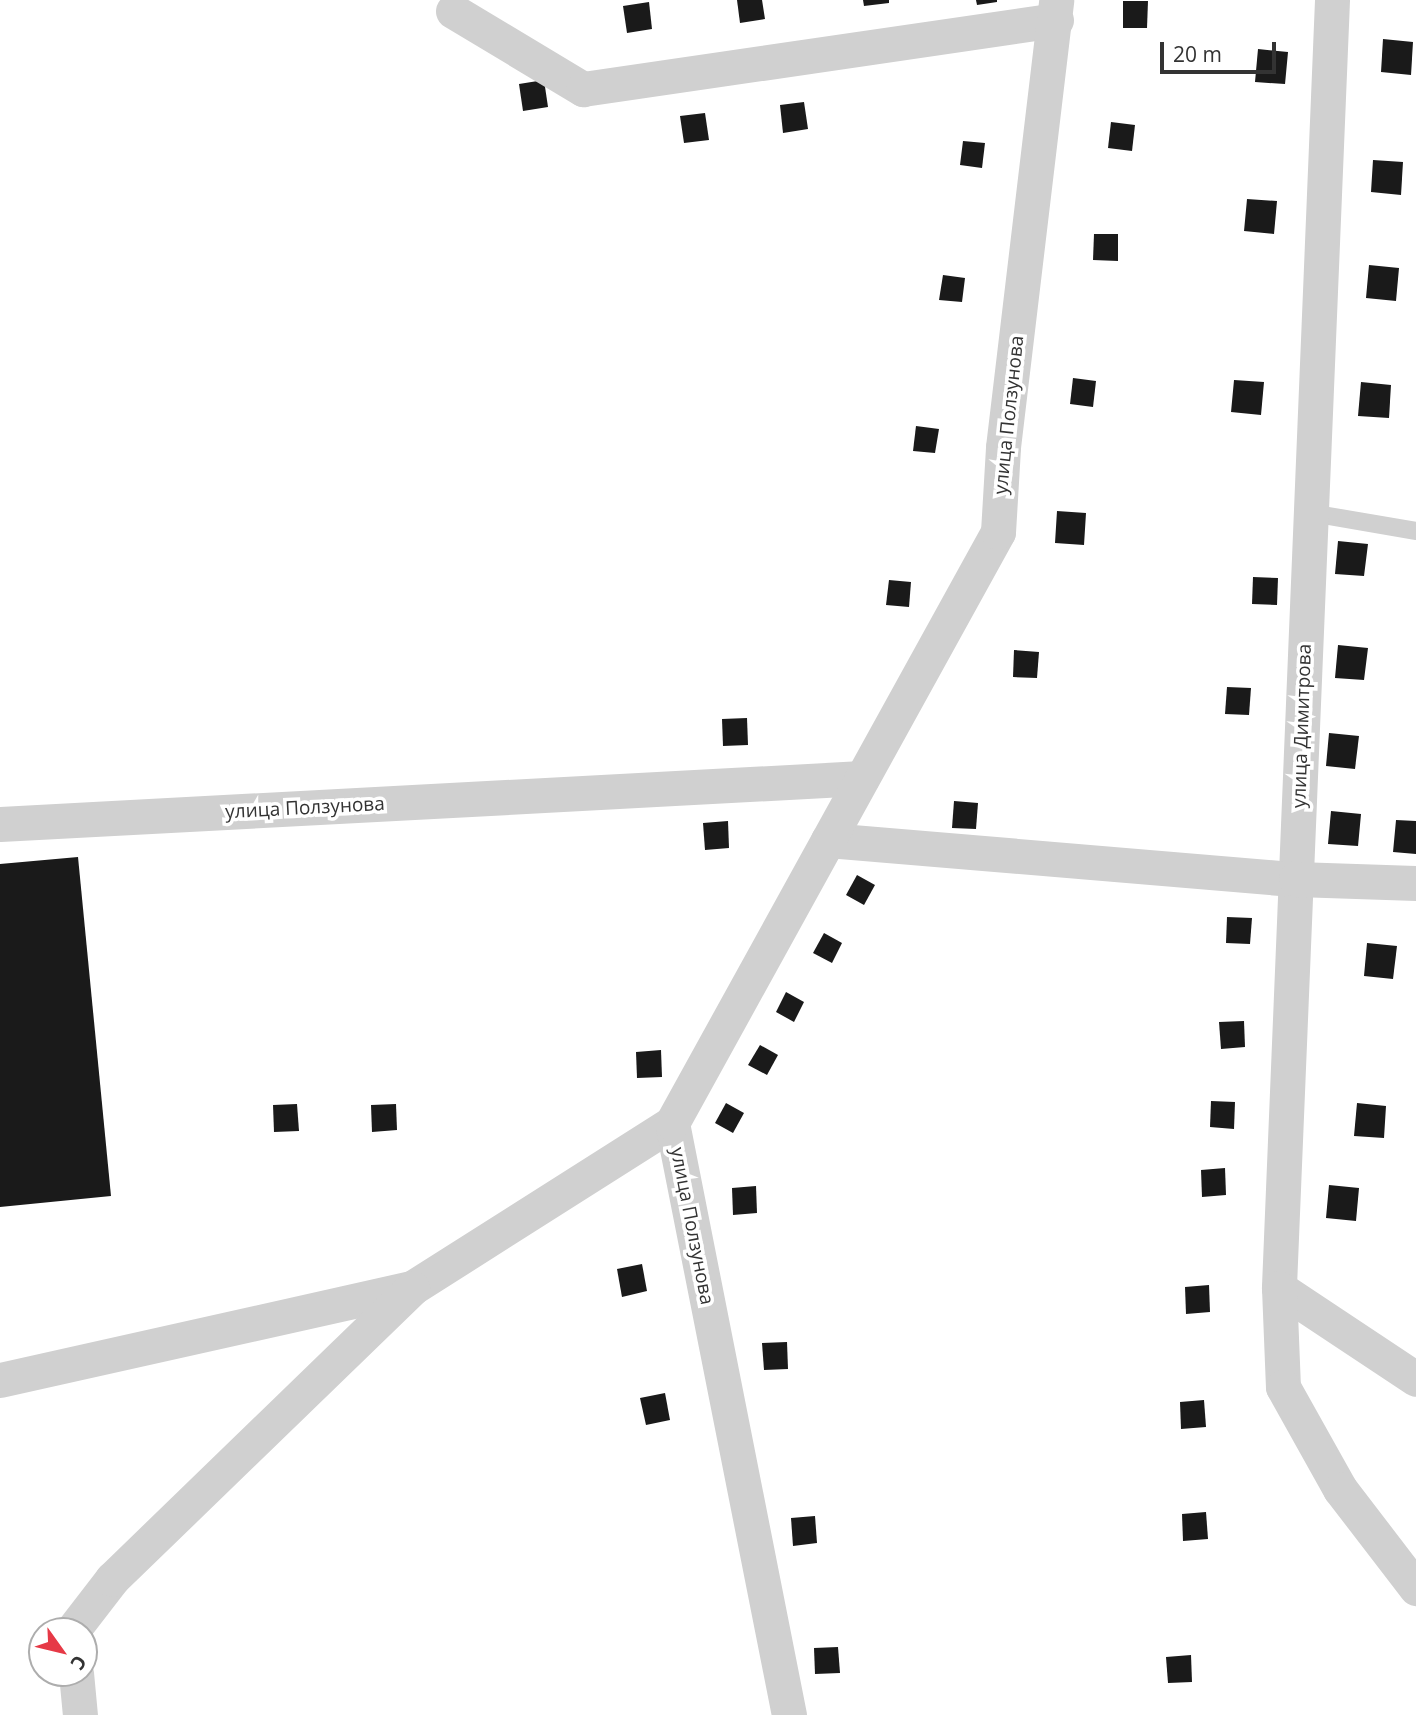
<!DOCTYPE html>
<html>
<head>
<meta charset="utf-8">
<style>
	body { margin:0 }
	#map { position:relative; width:1416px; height:1715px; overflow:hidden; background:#fff; font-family:"Open Sans",sans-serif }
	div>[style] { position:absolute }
	.building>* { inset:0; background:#1a1a1a }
	.service>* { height:18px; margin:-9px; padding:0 9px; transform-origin:9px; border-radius:9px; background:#d0d0d0 }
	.minor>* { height:35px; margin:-17.5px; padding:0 17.5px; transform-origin:17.5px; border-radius:17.5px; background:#d0d0d0 }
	span { translate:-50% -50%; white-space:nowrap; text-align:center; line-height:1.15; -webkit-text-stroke:7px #fff; paint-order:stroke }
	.street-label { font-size:19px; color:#333 }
	.north { position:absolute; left:28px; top:1617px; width:70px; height:70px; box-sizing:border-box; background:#fff; border:2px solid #adadad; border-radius:50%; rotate:124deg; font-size:19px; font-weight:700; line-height:28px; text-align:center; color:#333 }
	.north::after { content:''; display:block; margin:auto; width:24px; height:32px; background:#e63946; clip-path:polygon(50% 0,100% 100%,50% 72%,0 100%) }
	.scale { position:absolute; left:1160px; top:42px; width:116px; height:32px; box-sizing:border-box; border:4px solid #333; border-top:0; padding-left:9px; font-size:21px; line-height:24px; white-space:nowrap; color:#333; -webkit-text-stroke:5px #fff; paint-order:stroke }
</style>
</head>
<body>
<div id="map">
	<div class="building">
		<div style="clip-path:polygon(737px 0,762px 0,765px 19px,740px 23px)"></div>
		<div style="clip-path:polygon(863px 0,889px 0,889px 3px,864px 6px)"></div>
		<div style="clip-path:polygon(976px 0,997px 0,997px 2px,977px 5px)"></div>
		<div style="clip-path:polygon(1123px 1px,1148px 1px,1147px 28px,1123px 28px)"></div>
		<div style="clip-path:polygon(649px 2px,652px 29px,627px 33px,623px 6px)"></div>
		<div style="clip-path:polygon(1383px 39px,1413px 42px,1411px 75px,1381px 72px)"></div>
		<div style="clip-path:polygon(1258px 49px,1288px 52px,1285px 84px,1255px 82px)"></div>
		<div style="clip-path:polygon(544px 80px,548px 107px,523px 111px,519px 84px)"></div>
		<div style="clip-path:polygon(804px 102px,808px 129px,783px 133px,780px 105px)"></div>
		<div style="clip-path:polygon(705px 113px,709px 140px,684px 143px,680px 116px)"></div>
		<div style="clip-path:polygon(1111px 122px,1135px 125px,1132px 151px,1108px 148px)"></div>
		<div style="clip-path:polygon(963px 141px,985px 143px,982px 168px,960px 165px)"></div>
		<div style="clip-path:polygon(1373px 160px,1403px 162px,1401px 195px,1371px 192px)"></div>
		<div style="clip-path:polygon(1247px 199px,1277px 201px,1274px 234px,1244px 231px)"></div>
		<div style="clip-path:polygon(1094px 234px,1118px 234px,1118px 261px,1093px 260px)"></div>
		<div style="clip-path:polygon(1369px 265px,1399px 268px,1396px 301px,1366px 298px)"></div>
		<div style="clip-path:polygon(943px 275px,965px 278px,962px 302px,939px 300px)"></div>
		<div style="clip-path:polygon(1073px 378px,1096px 381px,1093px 407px,1070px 404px)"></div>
		<div style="clip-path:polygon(1234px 380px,1264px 382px,1261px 415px,1231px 412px)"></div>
		<div style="clip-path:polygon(1361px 382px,1391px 385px,1389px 418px,1358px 416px)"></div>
		<div style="clip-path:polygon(916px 426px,939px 429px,935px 453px,913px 451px)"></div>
		<div style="clip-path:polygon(1057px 511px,1086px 513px,1084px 545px,1055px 543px)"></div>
		<div style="clip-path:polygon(1338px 541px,1368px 544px,1364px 576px,1335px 574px)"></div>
		<div style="clip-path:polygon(1253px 577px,1278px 578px,1277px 605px,1252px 604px)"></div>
		<div style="clip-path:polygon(889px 580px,911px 582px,909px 607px,886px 605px)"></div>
		<div style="clip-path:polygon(1338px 645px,1368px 648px,1364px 680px,1335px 678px)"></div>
		<div style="clip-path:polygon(1014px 650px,1039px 652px,1037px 678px,1013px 677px)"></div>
		<div style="clip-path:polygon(1227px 687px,1251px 688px,1249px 715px,1225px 714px)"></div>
		<div style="clip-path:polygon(747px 718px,748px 745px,723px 746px,722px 719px)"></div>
		<div style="clip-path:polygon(1329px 733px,1359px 736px,1355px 769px,1326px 766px)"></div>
		<div style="clip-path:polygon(954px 801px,978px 803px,976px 829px,952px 828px)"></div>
		<div style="clip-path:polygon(1331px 811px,1361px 814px,1358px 846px,1328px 844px)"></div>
		<div style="clip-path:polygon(1396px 820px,1416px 821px,1416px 854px,1393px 852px)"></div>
		<div style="clip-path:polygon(728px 821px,729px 848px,705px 850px,703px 823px)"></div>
		<div style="clip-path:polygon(78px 857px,111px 1196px,0 1207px,0 864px)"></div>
		<div style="clip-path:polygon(857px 875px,875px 885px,864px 905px,846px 895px)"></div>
		<div style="clip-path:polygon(1227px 917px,1252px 918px,1250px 944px,1226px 943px)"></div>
		<div style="clip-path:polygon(824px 933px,842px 943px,832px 963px,813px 953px)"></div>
		<div style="clip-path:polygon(1367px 943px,1397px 946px,1393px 979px,1364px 976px)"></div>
		<div style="clip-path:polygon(786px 992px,804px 1002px,794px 1022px,776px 1012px)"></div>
		<div style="clip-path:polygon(1244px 1021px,1245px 1047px,1221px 1049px,1219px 1022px)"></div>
		<div style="clip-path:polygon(760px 1045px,778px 1055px,767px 1075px,748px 1065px)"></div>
		<div style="clip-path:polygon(661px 1050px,662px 1077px,637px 1078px,636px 1052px)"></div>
		<div style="clip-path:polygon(1211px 1101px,1235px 1102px,1234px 1129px,1210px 1127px)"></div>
		<div style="clip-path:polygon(726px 1103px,744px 1113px,733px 1133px,715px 1123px)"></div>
		<div style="clip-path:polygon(1357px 1103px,1386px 1106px,1384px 1138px,1354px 1136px)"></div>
		<div style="clip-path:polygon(297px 1104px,299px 1131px,274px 1132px,273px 1105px)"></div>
		<div style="clip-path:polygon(396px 1104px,397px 1130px,372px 1132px,371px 1105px)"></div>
		<div style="clip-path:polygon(1225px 1168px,1226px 1195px,1202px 1197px,1201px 1170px)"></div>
		<div style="clip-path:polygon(1329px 1185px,1359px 1188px,1356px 1221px,1326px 1218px)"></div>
		<div style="clip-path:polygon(756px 1186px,757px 1213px,733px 1215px,732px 1188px)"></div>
		<div style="clip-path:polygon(642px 1264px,647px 1291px,622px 1297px,617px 1269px)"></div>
		<div style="clip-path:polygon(1209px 1285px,1210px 1312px,1186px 1314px,1185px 1287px)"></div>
		<div style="clip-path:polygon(787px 1342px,788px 1369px,764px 1370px,762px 1343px)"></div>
		<div style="clip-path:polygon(665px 1393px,670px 1420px,646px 1425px,640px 1398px)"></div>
		<div style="clip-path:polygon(1204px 1400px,1206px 1427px,1181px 1429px,1180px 1402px)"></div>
		<div style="clip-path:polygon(1206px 1512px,1208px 1539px,1183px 1541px,1182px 1514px)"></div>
		<div style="clip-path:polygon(815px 1516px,817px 1543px,793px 1546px,791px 1518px)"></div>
		<div style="clip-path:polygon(838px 1647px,840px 1673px,815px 1674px,814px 1648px)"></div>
		<div style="clip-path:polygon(1191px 1655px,1192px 1682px,1168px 1683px,1166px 1657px)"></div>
	</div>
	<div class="service">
		<div style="left:1311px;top:513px;width:107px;rotate:9.7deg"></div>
	</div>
	<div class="minor">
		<div style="left:1332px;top:0;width:1289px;rotate:92.36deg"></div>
		<div style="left:1279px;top:1288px;width:164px;rotate:33.6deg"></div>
		<div style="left:453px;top:11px;width:152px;rotate:31deg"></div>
		<div style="left:583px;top:89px;width:478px;rotate:-8.3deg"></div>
		<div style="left:0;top:824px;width:863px;rotate:-3.05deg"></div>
		<div style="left:828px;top:840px;width:470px;rotate:4.8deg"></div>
		<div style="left:1296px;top:879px;width:120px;rotate:1.9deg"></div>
		<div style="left:1279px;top:1288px;width:99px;rotate:87.7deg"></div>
		<div style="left:1283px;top:1387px;width:117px;rotate:60.8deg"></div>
		<div style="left:1340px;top:1489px;width:125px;rotate:52.5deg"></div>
		<div style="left:0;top:1380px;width:422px;rotate:-12.6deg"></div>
		<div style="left:412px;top:1288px;width:308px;rotate:-32.4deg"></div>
		<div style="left:72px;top:1631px;width:66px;rotate:-52.4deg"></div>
		<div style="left:112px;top:1579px;width:418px;rotate:-44.1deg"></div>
		<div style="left:76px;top:1673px;width:42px;rotate:84.6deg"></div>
		<div style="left:789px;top:1715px;width:603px;rotate:-101.18deg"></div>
		<div style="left:672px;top:1123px;width:675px;rotate:-61.12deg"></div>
		<div style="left:998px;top:532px;width:85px;rotate:-86.6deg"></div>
		<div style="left:1003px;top:447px;width:450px;rotate:-83.2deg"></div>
	</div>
	<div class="street-label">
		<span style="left:1009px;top:415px;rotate:-84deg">улица Ползунова</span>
		<span style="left:1302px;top:726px;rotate:-88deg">улица Димитрова</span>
		<span style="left:305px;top:808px;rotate:-3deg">улица Ползунова</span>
		<span style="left:692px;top:1226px;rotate:79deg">улица Ползунова</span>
	</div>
	<div class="north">С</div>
	<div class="scale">20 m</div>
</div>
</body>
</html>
